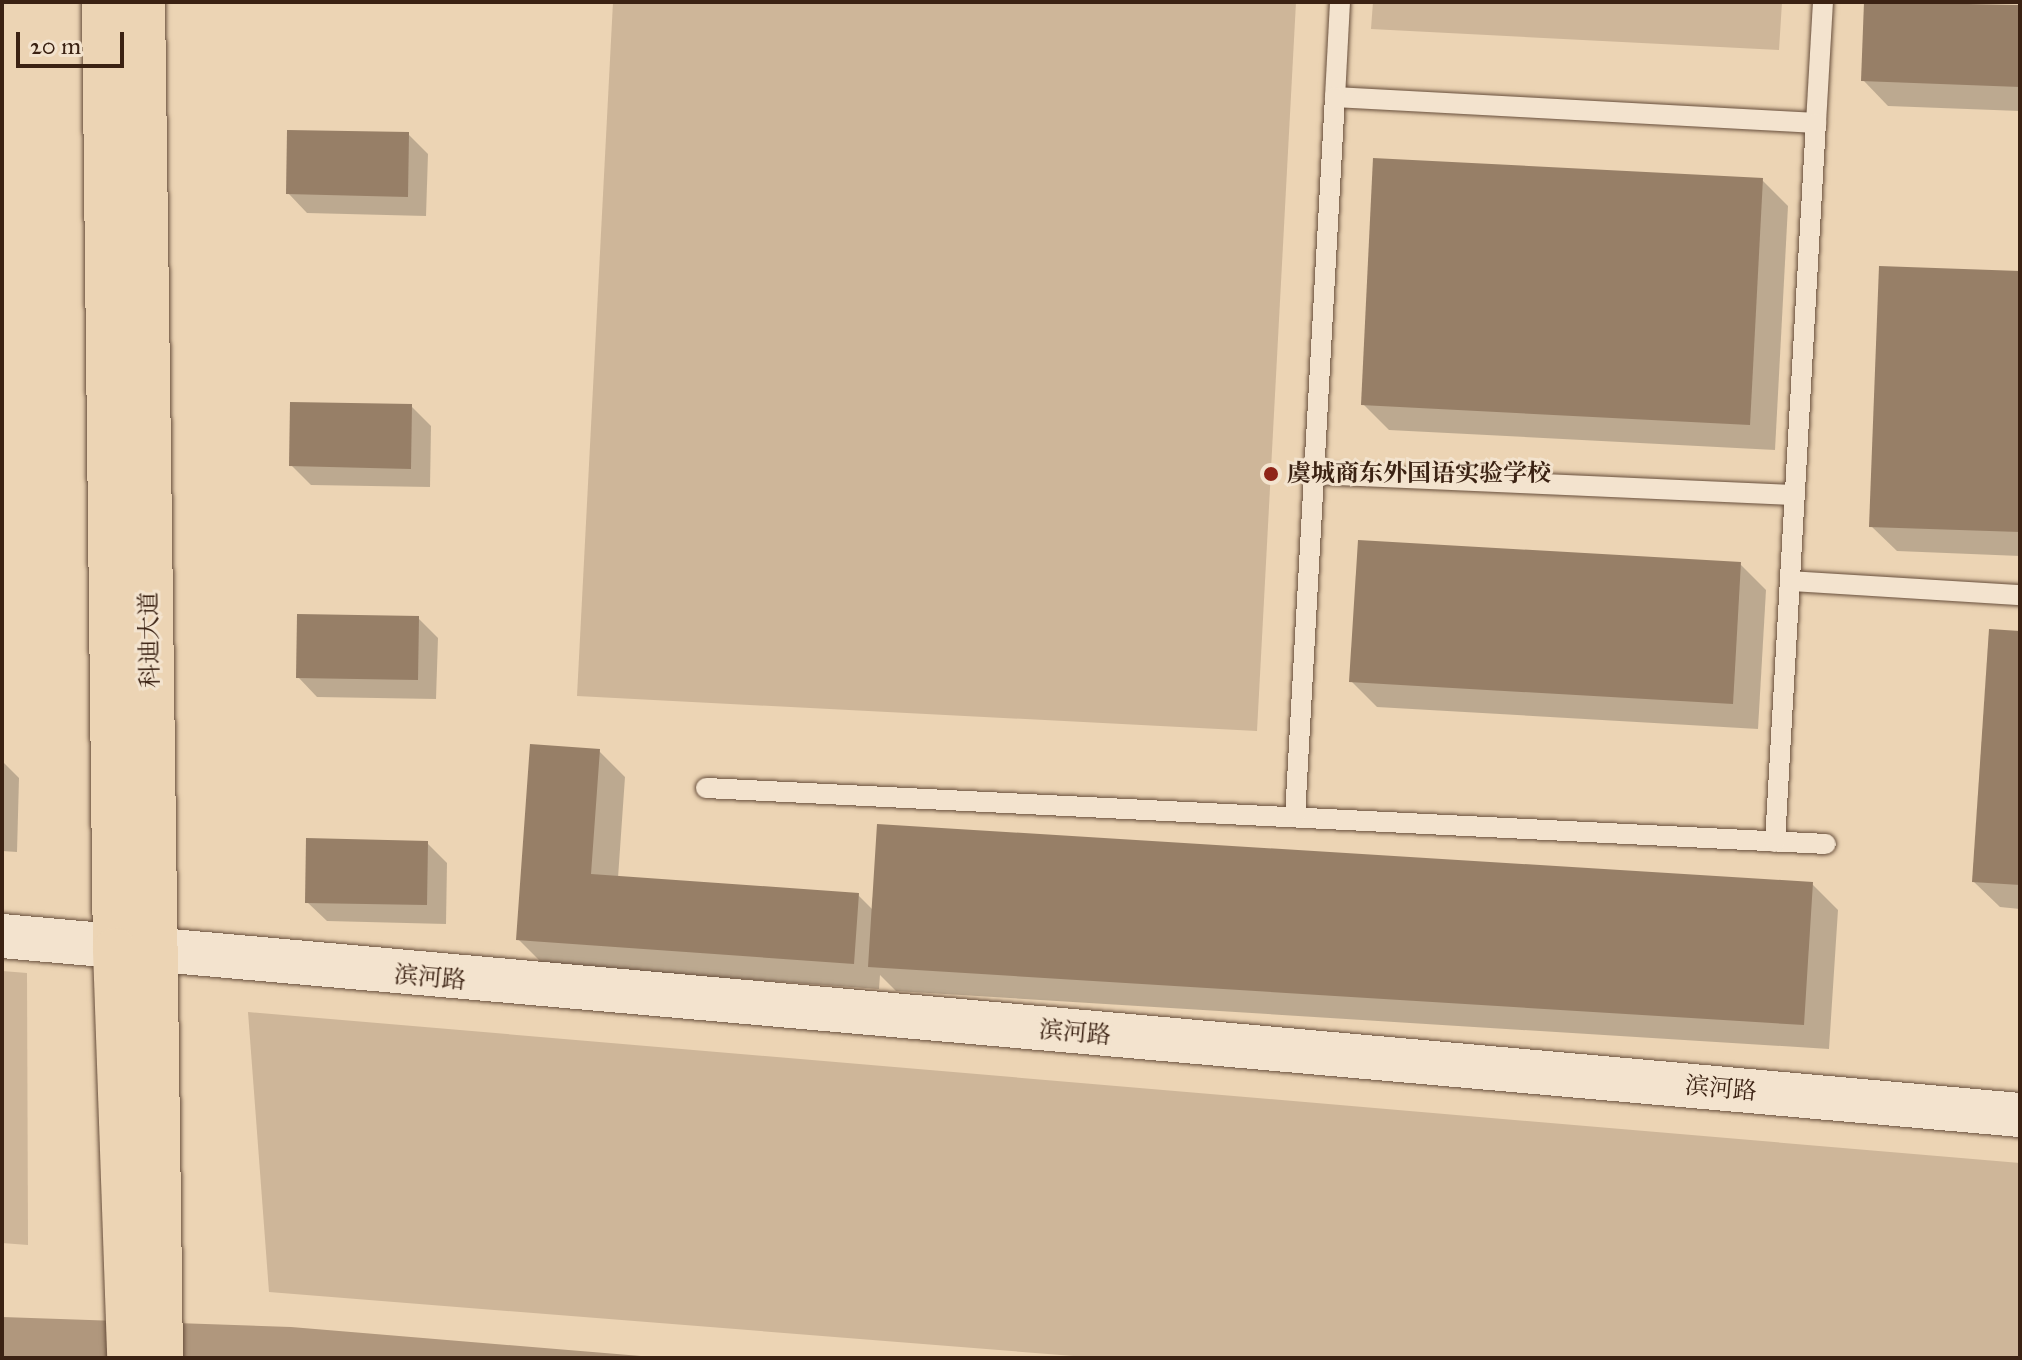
<!DOCTYPE html>
<html>
<head>
<meta charset="utf-8">
<style>
	body { margin:0 }
	#map { position:relative; width:2022px; height:1360px; overflow:hidden; background:#ecd4b4; font-family:"IM FELL Great Primer","Noto Serif SC",serif }
	div>[style] { position:absolute }
	.green>* { inset:0; background:#ceb699 }
	.water>* { inset:0; background:#b0977d }
	.shadow>* { inset:0; background:#0003 }
	.building>* { inset:0; background:#977f67 }
	.roads { filter:drop-shadow(0 0 2px #674e3b) drop-shadow(0 0 2px #674e3b) }
	.lane>* { height:20px; margin:-10px; padding:0 10px; transform-origin:10px; border-radius:10px; background:#f3e3ce }
	.secondary>* { height:44px; margin:-22px; padding:0 22px; transform-origin:22px; border-radius:22px; background:#f3e3ce }
	.primary>* { height:44px; margin:-22px; padding:0 22px; transform-origin:22px; border-radius:22px; background:#ecd4b4 }
	.dots>* { width:22px; height:22px; translate:-50% -50%; box-sizing:border-box; border:4px solid #f3e3ce; border-radius:50% }
	span { translate:-50% -50%; white-space:nowrap; text-align:center; line-height:1.15; -webkit-text-stroke:6px #f3e3ce; paint-order:stroke }
	.poi-label { font-size:24px; color:#3b2213; font-weight:700 }
	.left { translate:0 -50%; text-align:left }
	.street-label { font-size:24px; color:#3b2213 }
	.frame { position:absolute; inset:0; border:4px solid #3b2213; pointer-events:none }
	.scale { position:absolute; left:16px; top:32px; width:108px; height:36px; box-sizing:border-box; border:4px solid #3b2213; border-top:0; padding-left:10px; font-size:24px; line-height:28px; white-space:nowrap; color:#3b2213; -webkit-text-stroke:6px #f3e3ce; paint-order:stroke }
</style>
</head>
<body>
<div id="map">
	<div class="green">
		<div style="clip-path:polygon(613px 2px,1296px 2px,1257px 731px,577px 696px)"></div>
		<div style="clip-path:polygon(1373px 2px,1782px 2px,1779px 50px,1371px 29px)"></div>
		<div style="clip-path:polygon(2px 971px,27px 973px,28px 1245px,2px 1243px)"></div>
		<div style="clip-path:polygon(248px 1012px,2020px 1163px,2020px 1358px,1099px 1358px,269px 1292px)"></div>
	</div>
	<div class="water">
		<div style="clip-path:polygon(2px 1317px,291px 1327px,665px 1358px,2px 1358px)"></div>
	</div>
	<div class="shadow">
		<div style="clip-path:polygon(1866px 2px,2020px 8px,2020px 111px,1888px 106px,1863px 80px)"></div>
		<div style="clip-path:polygon(408px 134px,428px 154px,426px 216px,307px 213px,288px 193px)"></div>
		<div style="clip-path:polygon(1762px 180px,1788px 206px,1775px 450px,1389px 430px,1363px 404px)"></div>
		<div style="clip-path:polygon(2020px 273px,2020px 556px,1897px 551px,1871px 526px)"></div>
		<div style="clip-path:polygon(411px 406px,431px 426px,430px 487px,311px 485px,291px 465px)"></div>
		<div style="clip-path:polygon(1740px 564px,1766px 590px,1758px 729px,1377px 707px,1351px 681px)"></div>
		<div style="clip-path:polygon(418px 618px,438px 638px,436px 699px,317px 697px,298px 677px)"></div>
		<div style="clip-path:polygon(2020px 633px,2020px 909px,2000px 907px,1974px 882px)"></div>
		<div style="clip-path:polygon(599px 751px,625px 777px,618px 878px,858px 895px,874px 911px,1812px 884px,1838px 910px,1829px 1049px,896px 991px,880px 975px,879px 989px,544px 965px,518px 939px)"></div>
		<div style="clip-path:polygon(2px 761px,19px 778px,17px 852px,2px 851px)"></div>
		<div style="clip-path:polygon(427px 843px,447px 863px,446px 924px,327px 921px,307px 902px)"></div>
	</div>
	<div class="building">
		<div style="clip-path:polygon(1864px 2px,2020px 5px,2020px 87px,1861px 81px)"></div>
		<div style="clip-path:polygon(287px 130px,409px 132px,408px 197px,286px 194px)"></div>
		<div style="clip-path:polygon(1373px 158px,1763px 178px,1750px 425px,1361px 405px)"></div>
		<div style="clip-path:polygon(1879px 266px,2020px 271px,2020px 532px,1869px 527px)"></div>
		<div style="clip-path:polygon(290px 402px,412px 404px,411px 469px,289px 466px)"></div>
		<div style="clip-path:polygon(1358px 540px,1741px 562px,1733px 704px,1349px 682px)"></div>
		<div style="clip-path:polygon(297px 614px,419px 616px,418px 680px,296px 678px)"></div>
		<div style="clip-path:polygon(1989px 629px,2020px 631px,2020px 885px,1972px 882px)"></div>
		<div style="clip-path:polygon(530px 744px,600px 749px,591px 874px,859px 893px,854px 964px,516px 940px)"></div>
		<div style="clip-path:polygon(877px 824px,1813px 882px,1804px 1025px,868px 967px)"></div>
		<div style="clip-path:polygon(306px 838px,428px 841px,427px 905px,305px 903px)"></div>
	</div>
	<div class="roads">
		<div class="lane">
			<div style="left:1340px;top:2px;width:95px;rotate:93deg"></div>
			<div style="left:1335px;top:97px;width:482px;rotate:3.1deg"></div>
			<div style="left:1816px;top:123px;width:121px;rotate:-86.7deg"></div>
			<div style="left:1314px;top:474px;width:481px;rotate:2.5deg"></div>
			<div style="left:1790px;top:581px;width:230px;rotate:3.5deg"></div>
			<div style="left:706px;top:788px;width:1121px;rotate:2.86deg"></div>
			<div style="left:1295px;top:817px;width:721px;rotate:-86.82deg"></div>
			<div style="left:1775px;top:842px;width:720px;rotate:-86.74deg"></div>
		</div>
		<div class="secondary">
			<div style="left:2px;top:936px;width:2026px;rotate:5.07deg"></div>
		</div>
		<div class="primary">
			<div style="left:104px;top:2px;width:948px;rotate:89.34deg"></div>
			<div style="left:115px;top:950px;width:408px;rotate:88deg"></div>
			<div style="left:143px;top:2px;width:1356px;rotate:89.24deg"></div>
		</div>
	</div>
	<div class="dots">
		<div style="left:1271px;top:474px;background:#8f2418"></div>
	</div>
	<div class="poi-label">
		<span class="left" style="left:1287px;top:474px">虞城商东外国语实验学校</span>
	</div>
	<div class="street-label">
		<span style="left:150px;top:640px;rotate:-91deg">科迪大道</span>
		<span style="left:430px;top:978px;rotate:5deg">滨河路</span>
		<span style="left:1075px;top:1033px;rotate:5deg">滨河路</span>
		<span style="left:1721px;top:1089px;rotate:5deg">滨河路</span>
	</div>
	<div class="frame"></div>
	<div class="scale">20 m</div>
</div>
</body>
</html>
